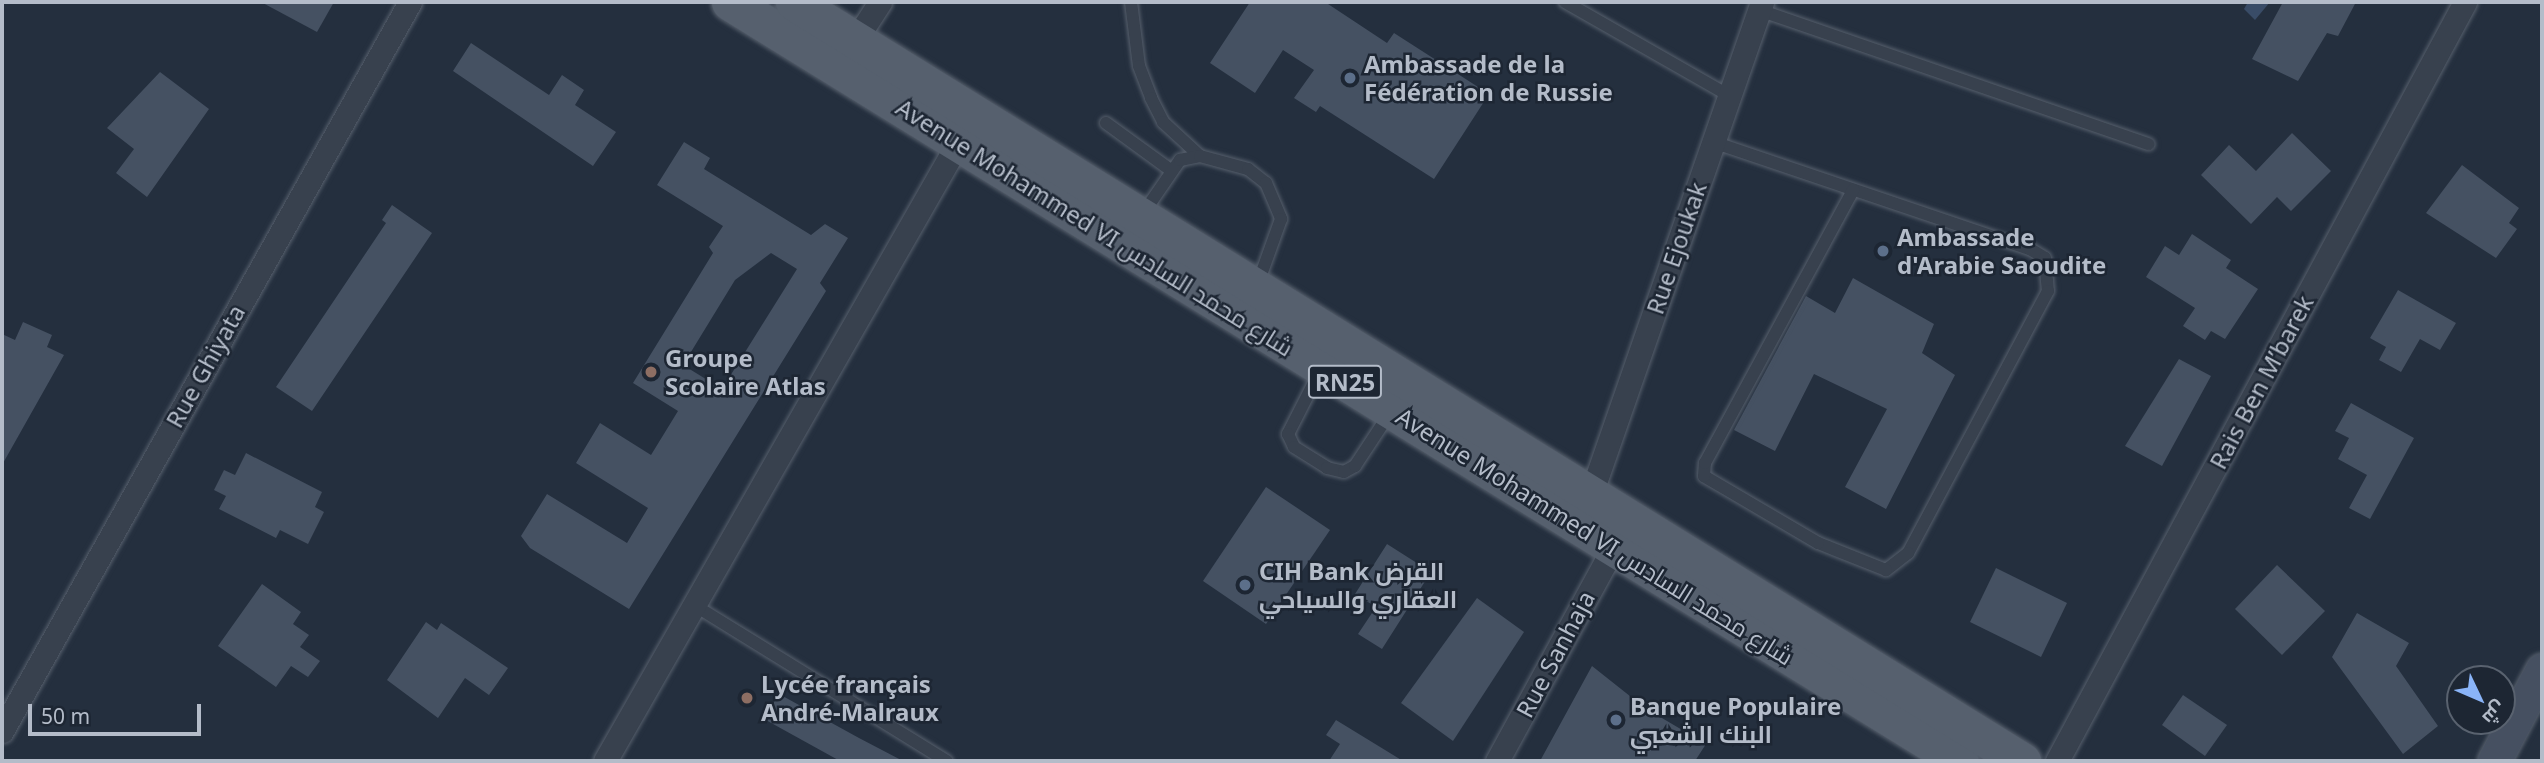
<!DOCTYPE html>
<html>
<head>
<meta charset="utf-8">
<style>
	body { margin:0 }
	#map { position:relative; width:2544px; height:763px; overflow:hidden; background:#242f3e; font-family:"Noto Sans",Cairo,sans-serif }
	div>[style] { position:absolute }
	.water>* { inset:0; background:#394c67 }
	.building>* { inset:0; background:#455162 }
	.roads { filter:drop-shadow(0 0 2px #565f6c) drop-shadow(0 0 2px #565f6c) }
	.service>* { height:12px; margin:-6px; padding:0 6px; transform-origin:6px; border-radius:6px; background:#38414e }
	.minor>* { height:23px; margin:-11.5px; padding:0 11.5px; transform-origin:11.5px; border-radius:11.5px; background:#38414e }
	.secondary>* { height:33px; margin:-16.5px; padding:0 16.5px; transform-origin:16.5px; border-radius:16.5px; background:#465061 }
	.primary>* { height:37px; margin:-18.5px; padding:0 18.5px; transform-origin:18.5px; border-radius:18.5px; background:#56606e }
	.dots>* { width:19px; height:19px; translate:-50% -50%; box-sizing:border-box; border:4px solid #1d2633; border-radius:50% }
	span { translate:-50% -50%; white-space:nowrap; text-align:center; line-height:1.15; -webkit-text-stroke:5px #1d2633; paint-order:stroke }
	.shield-label span { padding:2px 5px; background:#1d2633; border:2px solid; border-radius:5px; -webkit-text-stroke-width:0 }
	.shield-label { font-size:23px; color:#b4bcc9; font-weight:700 }
	.poi-label { font-size:24px; color:#b4bcc9; font-weight:700 }
	.left { translate:0 -50%; text-align:left }
	.street-label { font-size:24px; color:#b4bcc9 }
	.frame { position:absolute; inset:0; border:4px solid #b4bcc9; pointer-events:none }
	.north { position:absolute; left:2446px; top:665px; width:70px; height:70px; box-sizing:border-box; background:#1d2633; border:2px solid #59626f; border-radius:50%; rotate:134deg; font-size:19px; font-weight:700; line-height:28px; text-align:center; color:#b4bcc9 }
	.north::after { content:''; display:block; margin:auto; width:24px; height:32px; background:#8ab4f8; clip-path:polygon(50% 0,100% 100%,50% 72%,0 100%) }
	.scale { position:absolute; left:28px; top:704px; width:173px; height:32px; box-sizing:border-box; border:4px solid #b4bcc9; border-top:0; padding-left:9px; font-size:21px; line-height:24px; white-space:nowrap; color:#b4bcc9; -webkit-text-stroke:5px #1d2633; paint-order:stroke }
</style>
</head>
<body>
<div id="map">
	<div class="water">
		<div style="clip-path:polygon(2248px 2px,2270px 2px,2255px 20px,2244px 9px)"></div>
	</div>
	<div class="building">
		<div style="clip-path:polygon(261px 2px,334px 2px,317px 32px)"></div>
		<div style="clip-path:polygon(1250px 2px,1325px 2px,1387px 43px,1394px 33px,1489px 94px,1434px 179px,1320px 106px,1316px 112px,1294px 98px,1314px 70px,1283px 50px,1255px 93px,1210px 63px)"></div>
		<div style="clip-path:polygon(2283px 2px,2356px 2px,2338px 36px,2327px 33px,2298px 81px,2252px 59px)"></div>
		<div style="clip-path:polygon(471px 43px,549px 95px,562px 75px,584px 90px,575px 105px,616px 132px,593px 166px,453px 71px)"></div>
		<div style="clip-path:polygon(160px 72px,209px 109px,147px 197px,116px 173px,134px 149px,107px 128px)"></div>
		<div style="clip-path:polygon(2292px 133px,2331px 171px,2291px 211px,2277px 197px,2251px 224px,2201px 175px,2229px 145px,2256px 171px)"></div>
		<div style="clip-path:polygon(evenodd,684px 142px,710px 158px,704px 169px,811px 235px,825px 224px,848px 238px,820px 283px,826px 291px,629px 609px,530px 548px,521px 536px,547px 494px,627px 543px,648px 508px,576px 463px,600px 423px,651px 455px,678px 411px,633px 383px,713px 253px,709px 247px,723px 226px,657px 185px,684px 142px,771px 253px,797px 269px,722px 389px,683px 365px,735px 280px,771px 253px)"></div>
		<div style="clip-path:polygon(2462px 165px,2519px 208px,2509px 223px,2517px 229px,2496px 258px,2426px 213px)"></div>
		<div style="clip-path:polygon(392px 205px,432px 233px,312px 411px,276px 387px,386px 223px,382px 220px)"></div>
		<div style="clip-path:polygon(2192px 234px,2231px 260px,2226px 268px,2258px 289px,2225px 339px,2211px 331px,2205px 340px,2183px 326px,2195px 308px,2146px 277px,2165px 246px,2179px 255px)"></div>
		<div style="clip-path:polygon(1853px 278px,1934px 324px,1922px 353px,1955px 375px,1886px 509px,1845px 487px,1887px 409px,1814px 374px,1775px 451px,1734px 430px,1806px 296px,1835px 313px)"></div>
		<div style="clip-path:polygon(2398px 290px,2456px 323px,2440px 350px,2420px 339px,2401px 372px,2379px 360px,2386px 347px,2370px 338px)"></div>
		<div style="clip-path:polygon(23px 322px,52px 335px,47px 347px,64px 355px,2px 465px,2px 334px,15px 340px)"></div>
		<div style="clip-path:polygon(2179px 359px,2211px 376px,2162px 466px,2125px 446px)"></div>
		<div style="clip-path:polygon(2351px 403px,2414px 438px,2370px 519px,2349px 508px,2367px 475px,2338px 459px,2349px 438px,2335px 431px)"></div>
		<div style="clip-path:polygon(246px 453px,322px 492px,315px 507px,324px 512px,308px 544px,280px 530px,276px 538px,219px 509px,226px 496px,214px 490px,224px 470px,235px 475px)"></div>
		<div style="clip-path:polygon(1266px 487px,1330px 530px,1266px 624px,1203px 581px)"></div>
		<div style="clip-path:polygon(1387px 544px,1431px 572px,1382px 649px,1358px 634px,1376px 607px,1355px 594px)"></div>
		<div style="clip-path:polygon(2277px 565px,2325px 611px,2282px 655px,2235px 609px)"></div>
		<div style="clip-path:polygon(1996px 568px,2067px 603px,2041px 657px,1970px 622px)"></div>
		<div style="clip-path:polygon(262px 584px,301px 612px,293px 624px,309px 635px,300px 647px,320px 661px,308px 677px,291px 666px,276px 687px,218px 646px)"></div>
		<div style="clip-path:polygon(1477px 598px,1524px 632px,1453px 741px,1401px 703px)"></div>
		<div style="clip-path:polygon(2357px 613px,2409px 643px,2396px 666px,2438px 726px,2403px 754px,2332px 657px)"></div>
		<div style="clip-path:polygon(426px 622px,437px 630px,441px 623px,508px 668px,489px 695px,465px 678px,438px 718px,387px 680px)"></div>
		<div style="clip-path:polygon(1592px 666px,1645px 708px,1706px 744px,1695px 761px,1540px 761px)"></div>
		<div style="clip-path:polygon(779px 694px,859px 738px,903px 761px,840px 761px,764px 719px)"></div>
		<div style="clip-path:polygon(2183px 695px,2227px 725px,2205px 756px,2162px 725px)"></div>
		<div style="clip-path:polygon(1336px 720px,1403px 761px,1329px 761px,1340px 744px,1326px 735px)"></div>
	</div>
	<div class="roads">
		<div class="service">
			<div style="left:1131px;top:2px;width:64px;rotate:82.9deg"></div>
			<div style="left:1139px;top:66px;width:34px;rotate:69deg"></div>
			<div style="left:1151px;top:98px;width:27px;rotate:63deg"></div>
			<div style="left:1163px;top:122px;width:50px;rotate:42.6deg"></div>
			<div style="left:1565px;top:2px;width:190px;rotate:29.7deg"></div>
			<div style="left:1759px;top:10px;width:412px;rotate:19deg"></div>
			<div style="left:1106px;top:123px;width:78px;rotate:36.1deg"></div>
			<div style="left:1713px;top:142px;width:335px;rotate:18.7deg"></div>
			<div style="left:2030px;top:249px;width:17px;rotate:31deg"></div>
			<div style="left:2045px;top:258px;width:33px;rotate:85deg"></div>
			<div style="left:2048px;top:291px;width:297px;rotate:118.1deg"></div>
			<div style="left:1908px;top:553px;width:28px;rotate:142deg"></div>
			<div style="left:1886px;top:570px;width:73px;rotate:-158.3deg"></div>
			<div style="left:1818px;top:543px;width:132px;rotate:-149.6deg"></div>
			<div style="left:1704px;top:476px;width:13px;rotate:-86deg"></div>
			<div style="left:1705px;top:463px;width:311px;rotate:-61.5deg"></div>
			<div style="left:1142px;top:215px;width:67px;rotate:-55.4deg"></div>
			<div style="left:1180px;top:160px;width:20px;rotate:-11deg"></div>
			<div style="left:1200px;top:156px;width:50px;rotate:15.2deg"></div>
			<div style="left:1248px;top:169px;width:23px;rotate:38deg"></div>
			<div style="left:1266px;top:183px;width:39px;rotate:67deg"></div>
			<div style="left:1281px;top:219px;width:71px;rotate:109.7deg"></div>
			<div style="left:1320px;top:371px;width:71px;rotate:116.9deg"></div>
			<div style="left:1288px;top:434px;width:14px;rotate:65deg"></div>
			<div style="left:1294px;top:447px;width:39px;rotate:32deg"></div>
			<div style="left:1327px;top:468px;width:17px;rotate:13deg"></div>
			<div style="left:1344px;top:472px;width:13px;rotate:-29deg"></div>
			<div style="left:1355px;top:466px;width:64px;rotate:-56.6deg"></div>
			<div style="left:694px;top:605px;width:297px;rotate:31.7deg"></div>
		</div>
		<div class="minor">
			<div style="left:856px;top:39px;width:44px;rotate:-57deg"></div>
			<div style="left:1591px;top:494px;width:521px;rotate:-70.83deg"></div>
			<div style="left:2px;top:731px;width:835px;rotate:-60.77deg"></div>
			<div style="left:605px;top:761px;width:712px;rotate:-60.27deg"></div>
			<div style="left:1497px;top:761px;width:243px;rotate:-61.4deg"></div>
			<div style="left:2057px;top:761px;width:862px;rotate:-61.74deg"></div>
		</div>
		<div class="secondary">
			<div style="left:2494px;top:761px;width:103px;rotate:-62.2deg"></div>
		</div>
		<div class="primary">
			<div style="left:730px;top:2px;width:1445px;rotate:31.68deg"></div>
			<div style="left:794px;top:2px;width:1444px;rotate:31.72deg"></div>
		</div>
	</div>
	<div class="dots">
		<div style="left:1350px;top:78px;background:#5c6f8a"></div>
		<div style="left:1883px;top:251px;background:#5c6f8a"></div>
		<div style="left:651px;top:372px;background:#8d6e63"></div>
		<div style="left:1245px;top:585px;background:#5c6f8a"></div>
		<div style="left:747px;top:698px;background:#8d6e63"></div>
		<div style="left:1616px;top:720px;background:#5c6f8a"></div>
	</div>
	<div class="shield-label">
		<span style="left:1345px;top:382px">RN25</span>
	</div>
	<div class="poi-label">
		<span class="left" style="left:1364px;top:78px">Ambassade de la<br>Fédération de Russie</span>
		<span class="left" style="left:1897px;top:251px">Ambassade<br>d'Arabie Saoudite</span>
		<span class="left" style="left:665px;top:372px">Groupe<br>Scolaire Atlas</span>
		<span class="left" style="left:1259px;top:585px">CIH Bank القرض<br>العقاري والسياحي</span>
		<span class="left" style="left:761px;top:698px">Lycée français<br>André-Malraux</span>
		<span class="left" style="left:1630px;top:720px">Banque Populaire<br>البنك الشعبي</span>
	</div>
	<div class="street-label">
		<span style="left:1095px;top:227px;rotate:32deg">Avenue Mohammed VI شارع محمد السادس</span>
		<span style="left:1676px;top:248px;rotate:-71deg">Rue Ejoukak</span>
		<span style="left:205px;top:366px;rotate:-61deg">Rue Ghiyata</span>
		<span style="left:2261px;top:382px;rotate:-62deg">Rais Ben M’barek</span>
		<span style="left:1595px;top:536px;rotate:32deg">Avenue Mohammed VI شارع محمد السادس</span>
		<span style="left:1555px;top:654px;rotate:-62deg">Rue Sanhaja</span>
	</div>
	<div class="frame"></div>
	<div class="north">ش</div>
	<div class="scale">50 m</div>
</div>
</body>
</html>
